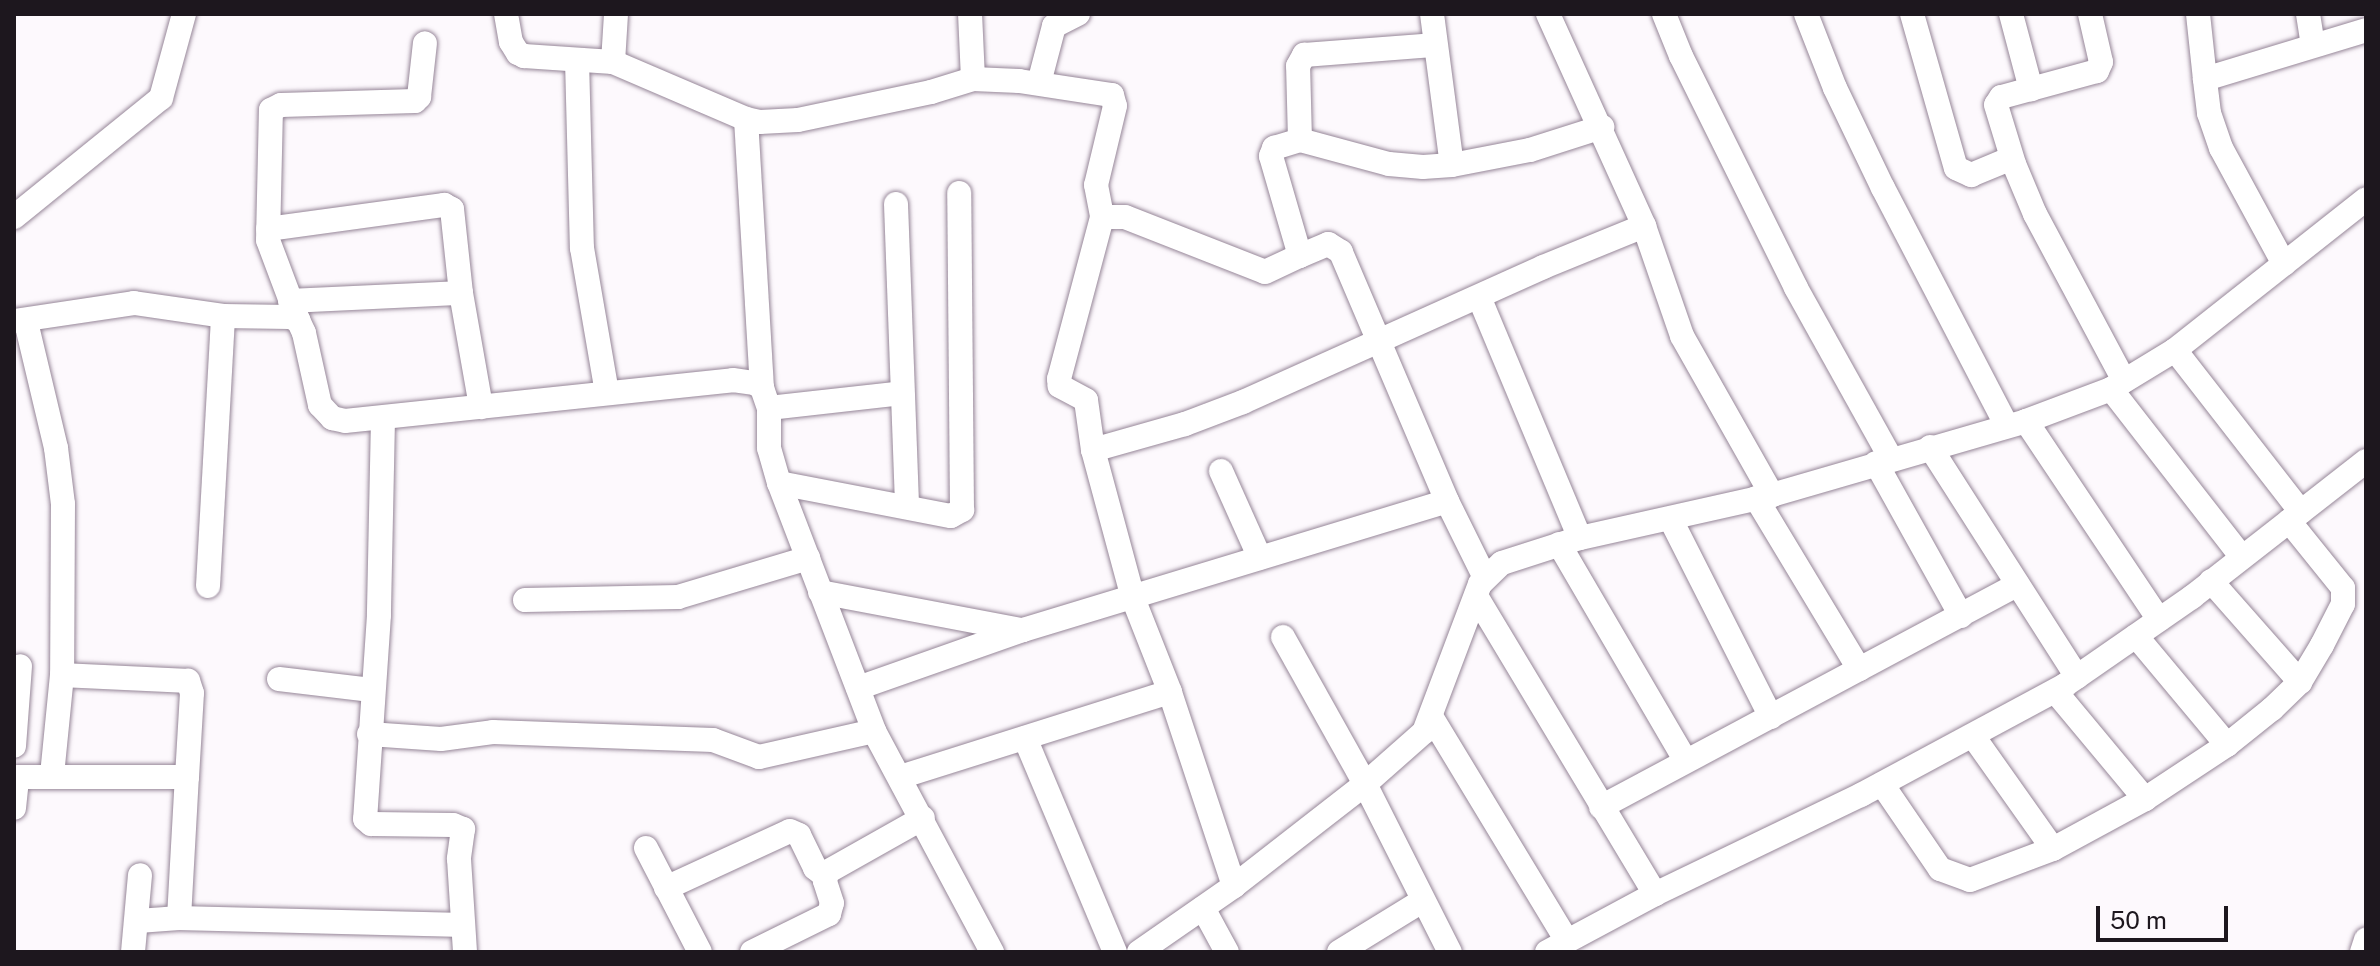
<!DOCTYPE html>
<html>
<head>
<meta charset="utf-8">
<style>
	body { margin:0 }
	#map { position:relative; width:2380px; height:966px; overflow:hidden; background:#fdf9fd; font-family:"Public Sans",sans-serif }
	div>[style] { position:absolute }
	.roads { filter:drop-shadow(0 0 2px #968698) drop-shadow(0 0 2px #968698) }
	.minor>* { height:24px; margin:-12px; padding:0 12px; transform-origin:12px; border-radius:12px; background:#fff }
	span { translate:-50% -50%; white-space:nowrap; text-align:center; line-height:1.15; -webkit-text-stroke:8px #fdf9fd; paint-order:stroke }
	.frame { position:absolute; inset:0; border:16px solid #1d171e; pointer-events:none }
	.scale { position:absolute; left:2096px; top:906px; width:132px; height:36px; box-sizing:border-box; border:4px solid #1d171e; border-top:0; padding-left:10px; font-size:24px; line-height:28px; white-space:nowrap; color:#1d171e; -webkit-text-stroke:6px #fdf9fd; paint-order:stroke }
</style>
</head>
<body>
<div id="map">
	<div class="roads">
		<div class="minor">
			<div style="left:506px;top:14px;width:28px;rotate:80deg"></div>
			<div style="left:511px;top:42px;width:13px;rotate:58deg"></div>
			<div style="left:518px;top:53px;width:7px;rotate:27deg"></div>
			<div style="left:524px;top:56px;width:89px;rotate:3.9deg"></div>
			<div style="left:613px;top:62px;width:145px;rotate:23.2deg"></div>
			<div style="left:746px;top:119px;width:14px;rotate:12deg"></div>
			<div style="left:760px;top:122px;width:38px;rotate:-3deg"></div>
			<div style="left:798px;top:120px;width:136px;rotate:-11.9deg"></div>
			<div style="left:931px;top:92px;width:44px;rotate:-17.2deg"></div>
			<div style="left:973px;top:79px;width:65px;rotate:-92.6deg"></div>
			<div style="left:1432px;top:14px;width:152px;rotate:82.5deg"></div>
			<div style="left:1452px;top:165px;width:79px;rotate:-10.9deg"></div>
			<div style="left:1530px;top:150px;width:76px;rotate:-17.7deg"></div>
			<div style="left:1548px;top:14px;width:233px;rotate:65.6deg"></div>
			<div style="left:1644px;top:226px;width:116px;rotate:70.9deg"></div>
			<div style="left:1682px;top:336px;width:183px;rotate:60.5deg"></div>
			<div style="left:1664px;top:14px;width:45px;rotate:68deg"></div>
			<div style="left:1681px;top:56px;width:259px;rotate:63.6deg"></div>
			<div style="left:1796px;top:288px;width:196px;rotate:60.9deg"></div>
			<div style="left:1806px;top:14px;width:79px;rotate:68.6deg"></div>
			<div style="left:1835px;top:88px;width:111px;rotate:64.4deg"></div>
			<div style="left:1883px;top:188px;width:268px;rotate:62.5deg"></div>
			<div style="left:1912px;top:14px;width:160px;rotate:74.1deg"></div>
			<div style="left:1956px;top:168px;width:17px;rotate:25deg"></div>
			<div style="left:1971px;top:175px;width:44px;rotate:-22.5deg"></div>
			<div style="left:2011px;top:14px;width:78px;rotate:75.1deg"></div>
			<div style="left:2090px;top:14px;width:49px;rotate:77.1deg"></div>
			<div style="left:2101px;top:62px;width:10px;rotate:114deg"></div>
			<div style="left:2097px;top:71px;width:99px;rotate:164.8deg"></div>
			<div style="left:2001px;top:97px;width:9px;rotate:122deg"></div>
			<div style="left:1996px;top:105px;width:62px;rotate:73deg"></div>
			<div style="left:2014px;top:164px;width:54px;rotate:67.2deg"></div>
			<div style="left:2035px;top:214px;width:189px;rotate:61.9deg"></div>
			<div style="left:2198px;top:14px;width:65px;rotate:83.9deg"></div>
			<div style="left:2308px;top:14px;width:31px;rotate:81deg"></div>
			<div style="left:577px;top:60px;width:188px;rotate:88.5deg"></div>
			<div style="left:582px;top:248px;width:146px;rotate:80.2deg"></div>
			<div style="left:613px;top:62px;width:48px;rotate:-86.4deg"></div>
			<div style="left:973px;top:79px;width:46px;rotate:2.5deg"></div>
			<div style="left:1019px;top:81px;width:94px;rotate:8.6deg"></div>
			<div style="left:1112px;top:95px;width:11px;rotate:75deg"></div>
			<div style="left:1115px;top:106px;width:81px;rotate:103.5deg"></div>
			<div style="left:1096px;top:185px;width:33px;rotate:79deg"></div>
			<div style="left:1039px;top:83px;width:59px;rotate:-75.3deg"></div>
			<div style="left:1054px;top:26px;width:27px;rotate:-27deg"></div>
			<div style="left:746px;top:119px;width:269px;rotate:86.6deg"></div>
			<div style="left:1300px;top:140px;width:74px;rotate:-91.5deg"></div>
			<div style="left:1298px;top:66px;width:13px;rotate:-61deg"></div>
			<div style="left:1304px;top:55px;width:129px;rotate:-4.4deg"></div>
			<div style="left:896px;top:204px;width:302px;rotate:87.9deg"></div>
			<div style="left:14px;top:217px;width:189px;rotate:-39deg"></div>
			<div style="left:161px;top:98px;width:87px;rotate:-74.7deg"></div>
			<div style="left:268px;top:229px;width:178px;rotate:-7.8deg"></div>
			<div style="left:444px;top:205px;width:9px;rotate:27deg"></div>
			<div style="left:452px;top:209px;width:84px;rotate:83.9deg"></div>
			<div style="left:461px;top:293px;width:116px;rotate:80deg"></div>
			<div style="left:2284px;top:264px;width:132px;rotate:-118.5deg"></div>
			<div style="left:2221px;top:148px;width:37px;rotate:-109deg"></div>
			<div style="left:2209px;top:113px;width:34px;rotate:-97deg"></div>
			<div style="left:2205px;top:79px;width:168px;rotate:-16.9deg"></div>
			<div style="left:1479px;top:297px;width:261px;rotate:67.3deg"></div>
			<div style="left:290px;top:301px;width:171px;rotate:-2.7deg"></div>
			<div style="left:298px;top:320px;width:85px;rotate:-110.6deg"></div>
			<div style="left:268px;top:240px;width:130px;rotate:-88.7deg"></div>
			<div style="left:271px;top:110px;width:11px;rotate:-27deg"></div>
			<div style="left:281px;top:105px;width:134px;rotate:-1.7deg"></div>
			<div style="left:415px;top:101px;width:6px;rotate:-45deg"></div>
			<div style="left:419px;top:97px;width:54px;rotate:-83.7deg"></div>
			<div style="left:14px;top:321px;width:121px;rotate:-8.5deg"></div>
			<div style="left:134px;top:303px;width:90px;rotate:8.3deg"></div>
			<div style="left:223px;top:316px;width:67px;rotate:0.9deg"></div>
			<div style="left:290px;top:317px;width:9px;rotate:21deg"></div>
			<div style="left:298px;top:320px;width:14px;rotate:65deg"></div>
			<div style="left:304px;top:333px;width:74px;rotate:77.5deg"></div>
			<div style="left:320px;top:405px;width:18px;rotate:47deg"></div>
			<div style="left:332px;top:418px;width:13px;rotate:13deg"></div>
			<div style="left:345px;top:421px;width:390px;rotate:-6deg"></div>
			<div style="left:733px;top:380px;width:22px;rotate:8deg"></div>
			<div style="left:755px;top:383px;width:9px;rotate:36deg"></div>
			<div style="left:762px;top:388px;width:21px;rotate:71deg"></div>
			<div style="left:769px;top:408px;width:40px;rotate:90deg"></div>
			<div style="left:769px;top:448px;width:36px;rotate:74deg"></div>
			<div style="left:779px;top:483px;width:266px;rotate:69deg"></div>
			<div style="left:874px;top:731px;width:251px;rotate:61.9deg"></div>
			<div style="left:26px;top:322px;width:130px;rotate:76.6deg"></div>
			<div style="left:56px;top:448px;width:56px;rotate:82.9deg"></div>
			<div style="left:63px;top:504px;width:171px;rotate:90.3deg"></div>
			<div style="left:62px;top:675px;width:100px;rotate:95.7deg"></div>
			<div style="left:2175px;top:350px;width:205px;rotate:52.1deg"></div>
			<div style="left:2111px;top:389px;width:213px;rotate:52.1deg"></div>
			<div style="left:769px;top:408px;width:134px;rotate:-6.4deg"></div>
			<div style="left:383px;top:419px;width:196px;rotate:91.2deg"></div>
			<div style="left:379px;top:615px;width:204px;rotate:93.9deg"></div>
			<div style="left:365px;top:819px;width:8px;rotate:40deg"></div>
			<div style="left:371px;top:824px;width:82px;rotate:0.7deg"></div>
			<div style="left:453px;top:825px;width:11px;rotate:22deg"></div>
			<div style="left:463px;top:829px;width:30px;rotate:98deg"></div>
			<div style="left:459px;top:859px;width:93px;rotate:86.3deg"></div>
			<div style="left:2026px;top:421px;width:239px;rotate:56.2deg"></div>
			<div style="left:1930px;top:447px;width:273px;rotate:57.4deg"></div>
			<div style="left:1093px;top:450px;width:50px;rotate:-98deg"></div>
			<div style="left:1086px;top:400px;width:30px;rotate:-152deg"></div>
			<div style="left:1060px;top:386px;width:7px;rotate:-98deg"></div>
			<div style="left:1059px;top:379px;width:168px;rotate:-75.1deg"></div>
			<div style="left:1102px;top:217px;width:23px"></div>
			<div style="left:1125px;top:217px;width:150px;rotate:21.4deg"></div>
			<div style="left:1265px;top:272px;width:38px;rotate:-25deg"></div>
			<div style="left:1876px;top:463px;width:175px;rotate:60.9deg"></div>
			<div style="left:1221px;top:471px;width:95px;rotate:65.9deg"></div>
			<div style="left:779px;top:483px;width:175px;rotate:10.9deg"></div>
			<div style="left:951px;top:516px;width:13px;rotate:-29deg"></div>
			<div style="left:962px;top:510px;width:317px;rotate:-90.5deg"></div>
			<div style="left:1756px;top:498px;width:200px;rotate:58.9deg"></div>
			<div style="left:1447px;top:501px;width:271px;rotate:-113.1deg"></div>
			<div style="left:1341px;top:252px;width:15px;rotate:-148deg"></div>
			<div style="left:1328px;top:244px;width:30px;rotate:157deg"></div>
			<div style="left:1300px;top:256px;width:104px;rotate:-106.2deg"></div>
			<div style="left:1271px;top:156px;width:9px;rotate:-69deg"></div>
			<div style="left:1274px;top:148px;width:27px;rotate:-17deg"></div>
			<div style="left:1300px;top:140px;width:92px;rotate:15.1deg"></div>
			<div style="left:1389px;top:164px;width:34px;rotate:5deg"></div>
			<div style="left:1423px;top:167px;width:29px;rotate:-4deg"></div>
			<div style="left:1671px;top:520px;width:221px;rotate:63.1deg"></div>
			<div style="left:1559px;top:544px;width:251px;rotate:59.7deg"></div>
			<div style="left:2211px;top:581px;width:135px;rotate:48.6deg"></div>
			<div style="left:208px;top:586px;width:270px;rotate:-86.8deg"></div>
			<div style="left:820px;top:592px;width:206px;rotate:10.7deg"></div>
			<div style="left:1476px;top:596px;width:348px;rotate:59deg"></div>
			<div style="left:525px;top:600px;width:153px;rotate:-1.1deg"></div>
			<div style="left:678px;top:597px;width:136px;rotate:-16.7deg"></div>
			<div style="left:2136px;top:636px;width:142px;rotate:50.1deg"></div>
			<div style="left:1283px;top:637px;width:168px;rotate:60.8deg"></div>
			<div style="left:1365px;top:784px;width:188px;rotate:63.2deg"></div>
			<div style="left:279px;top:679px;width:93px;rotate:6.8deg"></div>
			<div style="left:858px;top:688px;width:175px;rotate:-19.4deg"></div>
			<div style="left:1023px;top:630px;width:443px;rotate:-16.9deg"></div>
			<div style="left:1447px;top:501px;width:84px;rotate:63.7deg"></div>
			<div style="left:2055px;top:691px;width:141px;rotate:50.2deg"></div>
			<div style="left:1432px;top:718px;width:261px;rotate:58.8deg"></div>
			<div style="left:369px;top:734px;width:72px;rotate:4deg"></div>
			<div style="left:441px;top:739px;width:52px;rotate:-7.7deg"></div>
			<div style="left:493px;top:732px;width:220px;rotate:2.1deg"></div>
			<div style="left:713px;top:740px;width:49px;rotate:20.3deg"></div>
			<div style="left:759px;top:757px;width:118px;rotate:-12.7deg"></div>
			<div style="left:1973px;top:736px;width:138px;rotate:54.7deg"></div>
			<div style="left:1025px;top:738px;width:232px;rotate:67.2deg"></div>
			<div style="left:14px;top:746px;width:80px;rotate:-85.7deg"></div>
			<div style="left:900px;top:777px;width:283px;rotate:-17.5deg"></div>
			<div style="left:1882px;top:784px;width:103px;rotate:55.7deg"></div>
			<div style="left:1940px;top:869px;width:32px;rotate:20deg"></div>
			<div style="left:1970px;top:880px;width:89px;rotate:-20.5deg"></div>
			<div style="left:2053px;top:849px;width:105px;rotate:-28.5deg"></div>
			<div style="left:2145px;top:799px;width:98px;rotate:-33.4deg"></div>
			<div style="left:2227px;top:745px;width:58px;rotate:-38.7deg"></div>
			<div style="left:2272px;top:709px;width:39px;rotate:-44deg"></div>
			<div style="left:2300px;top:682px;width:43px;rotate:-59.3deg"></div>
			<div style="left:2322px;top:645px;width:46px;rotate:-62.9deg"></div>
			<div style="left:2343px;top:604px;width:16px;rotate:-90deg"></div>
			<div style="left:2343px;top:588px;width:86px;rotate:-128.9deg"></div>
			<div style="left:1601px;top:807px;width:472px;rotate:-28.1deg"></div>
			<div style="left:14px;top:808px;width:31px;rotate:-84deg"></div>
			<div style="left:17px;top:777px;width:170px"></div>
			<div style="left:187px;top:777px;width:84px;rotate:-86.6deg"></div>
			<div style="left:192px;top:693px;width:13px;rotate:-108deg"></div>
			<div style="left:188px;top:681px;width:126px;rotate:-177.3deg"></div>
			<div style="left:646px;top:848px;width:117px;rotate:62.6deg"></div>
			<div style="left:1234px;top:886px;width:204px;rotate:-108.3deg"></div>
			<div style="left:1170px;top:692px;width:101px;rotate:-111.5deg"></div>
			<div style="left:1133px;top:598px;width:153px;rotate:-105.1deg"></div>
			<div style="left:1093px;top:450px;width:96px;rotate:-15.8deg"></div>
			<div style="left:1185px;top:424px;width:62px;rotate:-20.8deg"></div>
			<div style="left:1243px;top:402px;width:329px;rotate:-24.2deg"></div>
			<div style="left:1543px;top:267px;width:109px;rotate:-22.1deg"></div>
			<div style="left:666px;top:888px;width:136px;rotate:-24.7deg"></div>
			<div style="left:790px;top:831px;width:10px;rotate:24deg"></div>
			<div style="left:799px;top:835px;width:37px;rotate:64deg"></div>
			<div style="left:815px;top:868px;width:13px;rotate:39deg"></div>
			<div style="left:1203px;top:908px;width:50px;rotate:61.4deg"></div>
			<div style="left:179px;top:918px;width:141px;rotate:-86.8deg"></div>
			<div style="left:138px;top:921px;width:41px;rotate:-4.2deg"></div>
			<div style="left:179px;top:918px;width:284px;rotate:1.4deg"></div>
			<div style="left:133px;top:952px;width:77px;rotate:-84.8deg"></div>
			<div style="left:752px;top:952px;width:86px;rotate:-26.3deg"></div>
			<div style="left:829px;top:914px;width:11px;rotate:-75deg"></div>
			<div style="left:832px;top:903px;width:23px;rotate:-108deg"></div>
			<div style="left:825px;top:881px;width:9px;rotate:-77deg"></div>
			<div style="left:827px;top:872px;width:110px;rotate:-29.4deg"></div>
			<div style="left:1139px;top:952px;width:116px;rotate:-34.8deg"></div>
			<div style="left:1234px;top:886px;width:166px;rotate:-37.9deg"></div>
			<div style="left:1365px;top:784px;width:79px;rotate:-41.4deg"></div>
			<div style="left:1424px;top:732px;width:158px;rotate:-69.3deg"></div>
			<div style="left:1480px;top:584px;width:30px;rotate:-44deg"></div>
			<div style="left:1502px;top:563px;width:82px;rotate:-17.8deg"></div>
			<div style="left:1580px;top:538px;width:197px;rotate:-12.6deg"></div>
			<div style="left:1772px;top:495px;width:265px;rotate:-16.2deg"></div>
			<div style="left:2026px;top:421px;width:91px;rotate:-20.6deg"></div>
			<div style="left:2111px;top:389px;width:75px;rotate:-31.4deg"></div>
			<div style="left:2175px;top:350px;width:243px;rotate:-38.3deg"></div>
			<div style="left:1339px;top:952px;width:97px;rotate:-31.6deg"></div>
			<div style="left:1547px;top:952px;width:123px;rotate:-28.2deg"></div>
			<div style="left:1655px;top:894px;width:229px;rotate:-25.7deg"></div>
			<div style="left:1861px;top:795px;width:232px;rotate:-28.3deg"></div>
			<div style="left:2065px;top:685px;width:155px;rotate:-34.7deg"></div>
			<div style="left:2192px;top:597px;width:221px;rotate:-38deg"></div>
			<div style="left:2362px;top:952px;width:13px;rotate:-72deg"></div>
		</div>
	</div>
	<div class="frame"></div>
	<div class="scale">50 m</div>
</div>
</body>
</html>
